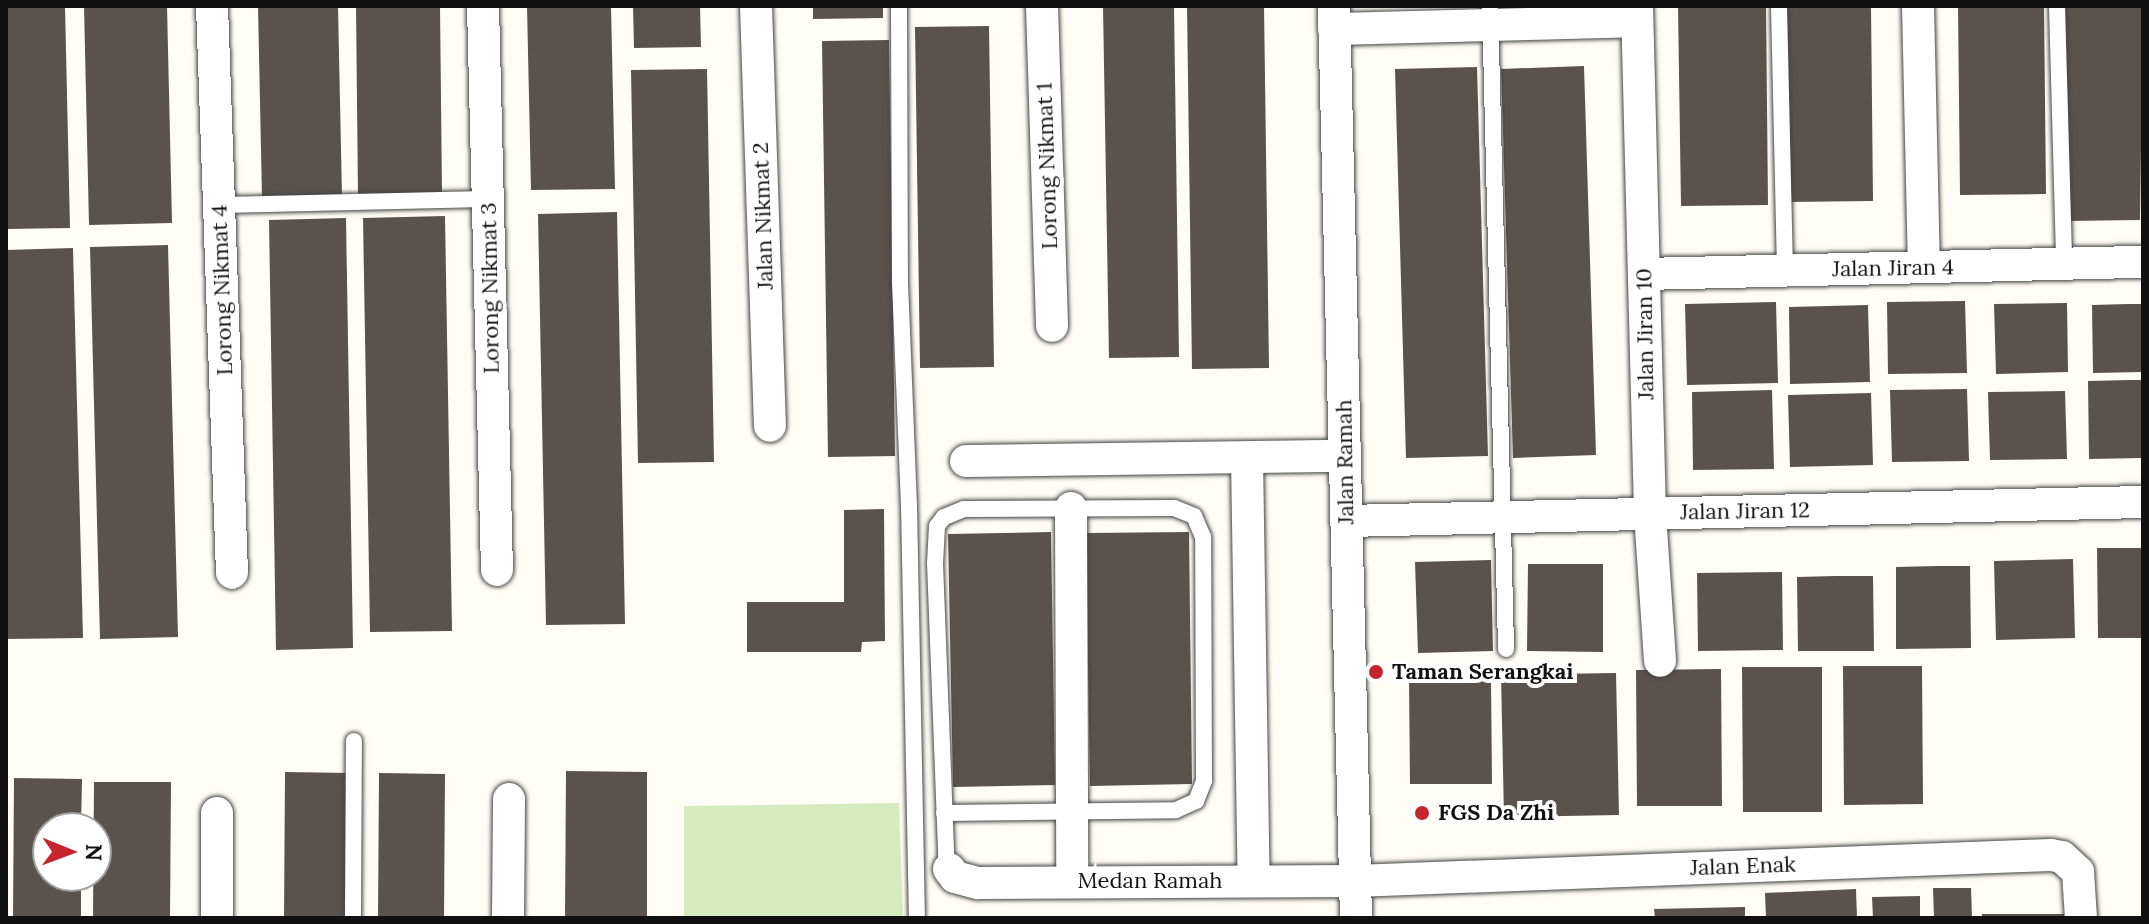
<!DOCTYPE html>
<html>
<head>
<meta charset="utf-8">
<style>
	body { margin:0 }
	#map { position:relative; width:2149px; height:924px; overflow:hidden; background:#fffdf5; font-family:Lora,serif }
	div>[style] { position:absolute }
	.green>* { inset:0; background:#d5ebbd }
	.building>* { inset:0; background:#5a524d }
	.roads { filter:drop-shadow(0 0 2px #444) drop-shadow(0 0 2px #444) }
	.service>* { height:16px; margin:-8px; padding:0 8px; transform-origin:8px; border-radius:8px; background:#fff }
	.minor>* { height:32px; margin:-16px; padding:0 16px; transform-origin:16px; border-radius:16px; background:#fff }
	.dots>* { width:22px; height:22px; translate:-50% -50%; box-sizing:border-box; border:4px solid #fff; border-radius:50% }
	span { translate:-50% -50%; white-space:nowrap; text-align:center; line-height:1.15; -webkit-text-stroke:8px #fff; paint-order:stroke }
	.street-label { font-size:22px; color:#111 }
	.poi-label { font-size:22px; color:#111; font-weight:700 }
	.left { translate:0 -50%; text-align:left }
	.frame { position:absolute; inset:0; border:8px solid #111; pointer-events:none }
	.north { position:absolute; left:32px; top:812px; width:80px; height:80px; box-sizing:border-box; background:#fff; border:2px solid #a0a0a0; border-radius:50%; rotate:91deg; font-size:22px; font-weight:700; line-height:32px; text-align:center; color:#111 }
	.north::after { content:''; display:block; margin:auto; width:28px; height:36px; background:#c4262e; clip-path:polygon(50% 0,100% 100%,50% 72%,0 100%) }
</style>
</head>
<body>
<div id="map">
	<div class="green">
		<div style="clip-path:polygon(899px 803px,903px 918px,684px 918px,684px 806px)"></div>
	</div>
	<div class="building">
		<div style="clip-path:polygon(6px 6px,65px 6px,70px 228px,6px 229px)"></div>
		<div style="clip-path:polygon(84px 6px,167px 6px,172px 223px,89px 225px)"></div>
		<div style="clip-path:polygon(258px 6px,338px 6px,342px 197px,262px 198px)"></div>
		<div style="clip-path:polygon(356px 6px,440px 6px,442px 194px,358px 196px)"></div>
		<div style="clip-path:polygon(527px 6px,611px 6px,615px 189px,531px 190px)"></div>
		<div style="clip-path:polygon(633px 6px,700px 6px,701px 47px,634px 48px)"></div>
		<div style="clip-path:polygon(813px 6px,883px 6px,883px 18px,813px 19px)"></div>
		<div style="clip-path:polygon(1103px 6px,1174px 6px,1179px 357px,1109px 358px)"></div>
		<div style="clip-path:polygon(1187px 6px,1264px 6px,1269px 368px,1192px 369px)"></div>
		<div style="clip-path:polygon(1678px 6px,1766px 6px,1768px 205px,1681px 206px)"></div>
		<div style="clip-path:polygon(1785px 6px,1871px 6px,1873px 201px,1787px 202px)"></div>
		<div style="clip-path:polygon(1958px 6px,2044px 6px,2046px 194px,1960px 195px)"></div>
		<div style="clip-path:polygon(2065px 6px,2143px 6px,2140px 220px,2067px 221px)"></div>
		<div style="clip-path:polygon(989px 26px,994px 367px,920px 368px,915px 27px)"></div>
		<div style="clip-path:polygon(889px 40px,895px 456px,828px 457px,822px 41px)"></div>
		<div style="clip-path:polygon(1584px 66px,1596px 455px,1513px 458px,1501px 69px)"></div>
		<div style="clip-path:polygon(1477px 67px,1488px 456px,1406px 458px,1395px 69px)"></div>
		<div style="clip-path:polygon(707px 69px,714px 462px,638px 463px,631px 70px)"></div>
		<div style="clip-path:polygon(617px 212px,625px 624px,546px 625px,538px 214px)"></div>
		<div style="clip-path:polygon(445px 216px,452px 631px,370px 632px,363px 218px)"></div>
		<div style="clip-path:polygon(346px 218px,353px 648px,276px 650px,269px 220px)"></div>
		<div style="clip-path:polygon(168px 245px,178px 637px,100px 639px,90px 247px)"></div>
		<div style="clip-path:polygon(73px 248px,83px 638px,6px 639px,6px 250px)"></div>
		<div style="clip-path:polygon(1965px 301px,1967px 373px,1888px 374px,1887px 302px)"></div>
		<div style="clip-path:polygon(1776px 302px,1778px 383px,1687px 385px,1685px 304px)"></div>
		<div style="clip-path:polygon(2067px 303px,2068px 372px,1996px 374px,1994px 304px)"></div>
		<div style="clip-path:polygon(2128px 304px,2143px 304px,2143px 372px,2093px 373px,2092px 305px)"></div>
		<div style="clip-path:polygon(1868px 305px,1870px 382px,1790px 384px,1789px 307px)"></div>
		<div style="clip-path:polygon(2130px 380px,2143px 380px,2143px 458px,2089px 459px,2088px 381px)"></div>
		<div style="clip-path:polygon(1967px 389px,1969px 461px,1892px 462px,1890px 390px)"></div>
		<div style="clip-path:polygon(1772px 390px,1774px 469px,1693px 470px,1692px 392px)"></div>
		<div style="clip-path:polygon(2065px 391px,2067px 459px,1990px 460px,1988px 392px)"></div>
		<div style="clip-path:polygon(1871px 393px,1873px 465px,1790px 467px,1788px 395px)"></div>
		<div style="clip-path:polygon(884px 509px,885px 641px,862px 642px,861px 652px,747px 652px,747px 602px,844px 602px,844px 510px)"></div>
		<div style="clip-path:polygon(1051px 532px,1055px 785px,953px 787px,948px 534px)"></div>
		<div style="clip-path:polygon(1189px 532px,1192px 784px,1090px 786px,1086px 533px)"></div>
		<div style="clip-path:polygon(2097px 548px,2143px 548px,2143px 638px,2098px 638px)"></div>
		<div style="clip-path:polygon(2073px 559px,2075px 638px,1996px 640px,1994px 561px)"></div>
		<div style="clip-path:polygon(1491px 560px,1493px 651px,1418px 653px,1415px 562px)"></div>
		<div style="clip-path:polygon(1528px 564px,1603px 564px,1603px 652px,1527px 651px)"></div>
		<div style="clip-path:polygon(1937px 566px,1970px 566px,1971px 648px,1896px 649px,1896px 567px)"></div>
		<div style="clip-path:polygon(1782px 572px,1783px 650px,1698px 651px,1697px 573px)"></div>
		<div style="clip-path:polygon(1835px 576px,1873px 576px,1874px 651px,1798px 651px,1797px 577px)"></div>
		<div style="clip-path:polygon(1843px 666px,1922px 666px,1923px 804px,1844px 805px)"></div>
		<div style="clip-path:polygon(1742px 667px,1822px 667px,1822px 812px,1743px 812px)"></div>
		<div style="clip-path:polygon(1721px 669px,1722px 806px,1637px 806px,1636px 670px)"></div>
		<div style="clip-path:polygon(1616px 673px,1619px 815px,1504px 817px,1501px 675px)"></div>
		<div style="clip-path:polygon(1491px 679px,1492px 784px,1410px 784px,1409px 680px)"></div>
		<div style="clip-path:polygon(566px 771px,647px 772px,647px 918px,565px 918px)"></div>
		<div style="clip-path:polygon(285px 772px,350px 773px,349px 918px,284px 918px)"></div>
		<div style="clip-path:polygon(379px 773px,445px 774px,444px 918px,378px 918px)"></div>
		<div style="clip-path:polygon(14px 778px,82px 779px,81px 828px,48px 828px,48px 876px,81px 876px,81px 918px,13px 918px)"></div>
		<div style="clip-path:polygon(94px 782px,171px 782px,170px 918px,93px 918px)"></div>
		<div style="clip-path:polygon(1933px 888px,1971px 888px,1972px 918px,1934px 918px)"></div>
		<div style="clip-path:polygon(1856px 889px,1857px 918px,1766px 918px,1765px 893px)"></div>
		<div style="clip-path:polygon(1920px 896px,1920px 918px,1873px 918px,1872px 897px)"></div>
		<div style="clip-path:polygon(1745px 907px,1745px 918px,1655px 918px,1654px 909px)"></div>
		<div style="clip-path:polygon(1982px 914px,2064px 914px,2064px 918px,1982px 918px)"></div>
	</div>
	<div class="roads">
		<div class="service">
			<div style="left:899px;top:6px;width:276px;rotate:89.8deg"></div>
			<div style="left:900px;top:282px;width:223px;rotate:87.7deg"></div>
			<div style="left:909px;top:505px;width:413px;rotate:88.9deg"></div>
			<div style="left:1490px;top:6px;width:643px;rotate:88.57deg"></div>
			<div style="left:1779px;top:6px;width:264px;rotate:88.7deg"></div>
			<div style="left:2057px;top:6px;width:258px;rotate:88.4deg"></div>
			<div style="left:219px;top:205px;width:269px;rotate:-1.3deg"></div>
			<div style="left:944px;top:813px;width:232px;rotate:-0.7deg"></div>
			<div style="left:1176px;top:810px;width:22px;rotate:-24deg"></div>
			<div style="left:1196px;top:801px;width:22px;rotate:-68deg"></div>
			<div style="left:1204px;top:781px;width:244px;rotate:-90.2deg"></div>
			<div style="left:1203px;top:537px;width:23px;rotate:-113deg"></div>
			<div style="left:1194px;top:516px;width:22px;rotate:-158deg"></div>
			<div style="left:1174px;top:508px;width:210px;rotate:179.7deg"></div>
			<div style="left:964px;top:509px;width:22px;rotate:158deg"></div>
			<div style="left:944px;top:517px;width:11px;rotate:128deg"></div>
			<div style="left:937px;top:526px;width:37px;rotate:93deg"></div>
			<div style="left:935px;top:563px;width:293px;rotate:87.8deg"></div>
			<div style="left:946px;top:856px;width:13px;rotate:77deg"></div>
			<div style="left:353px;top:918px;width:177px;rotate:-89.7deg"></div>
		</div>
		<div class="minor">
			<div style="left:212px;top:6px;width:567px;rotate:87.98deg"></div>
			<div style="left:483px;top:6px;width:564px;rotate:88.58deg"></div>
			<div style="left:756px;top:6px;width:420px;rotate:88.1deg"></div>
			<div style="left:1042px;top:6px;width:320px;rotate:88.2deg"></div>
			<div style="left:1334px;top:6px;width:912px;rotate:88.62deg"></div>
			<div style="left:1637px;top:6px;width:508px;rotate:88.53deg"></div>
			<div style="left:1650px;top:514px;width:147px;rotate:86.1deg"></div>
			<div style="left:1918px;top:6px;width:261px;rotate:88.7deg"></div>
			<div style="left:1334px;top:29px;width:303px;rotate:-1.5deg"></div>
			<div style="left:1644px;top:274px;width:499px;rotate:-1.4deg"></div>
			<div style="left:1247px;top:458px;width:423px;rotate:89.1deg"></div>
			<div style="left:966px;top:461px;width:379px;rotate:-0.8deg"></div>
			<div style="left:1071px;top:508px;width:373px;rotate:89.8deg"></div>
			<div style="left:1347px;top:521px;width:796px;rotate:-1.37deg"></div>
			<div style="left:217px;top:813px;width:105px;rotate:90deg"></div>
			<div style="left:949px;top:869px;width:10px;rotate:53deg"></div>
			<div style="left:955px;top:877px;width:24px;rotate:15deg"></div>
			<div style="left:978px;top:883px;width:377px;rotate:-0.3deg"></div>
			<div style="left:1355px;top:881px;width:696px;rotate:-2.14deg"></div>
			<div style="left:2051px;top:855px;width:11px;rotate:10deg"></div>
			<div style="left:2062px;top:857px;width:22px;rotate:43deg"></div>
			<div style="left:2078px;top:872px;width:46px;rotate:86.3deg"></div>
			<div style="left:508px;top:918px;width:119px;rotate:-89.5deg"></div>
		</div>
	</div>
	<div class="dots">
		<div style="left:1376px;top:672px;background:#c4262e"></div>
		<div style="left:1422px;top:813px;background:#c4262e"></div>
	</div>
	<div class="street-label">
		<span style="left:1047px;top:166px;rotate:-92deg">Lorong Nikmat 1</span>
		<span style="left:763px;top:216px;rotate:-92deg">Jalan Nikmat 2</span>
		<span style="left:1893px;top:268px;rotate:-1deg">Jalan Jiran 4</span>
		<span style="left:490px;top:288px;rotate:-91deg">Lorong Nikmat 3</span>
		<span style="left:222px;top:290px;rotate:-92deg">Lorong Nikmat 4</span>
		<span style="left:1645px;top:334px;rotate:-91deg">Jalan Jiran 10</span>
		<span style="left:1345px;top:462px;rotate:-91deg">Jalan Ramah</span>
		<span style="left:1745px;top:511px;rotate:-1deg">Jalan Jiran 12</span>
		<span style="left:1743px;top:866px;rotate:-2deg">Jalan Enak</span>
		<span style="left:1150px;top:881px">Medan Ramah</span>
	</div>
	<div class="poi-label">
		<span class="left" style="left:1392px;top:672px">Taman Serangkai</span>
		<span class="left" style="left:1438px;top:813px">FGS Da Zhi</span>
	</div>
	<div class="frame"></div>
	<div class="north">N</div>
</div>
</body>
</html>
